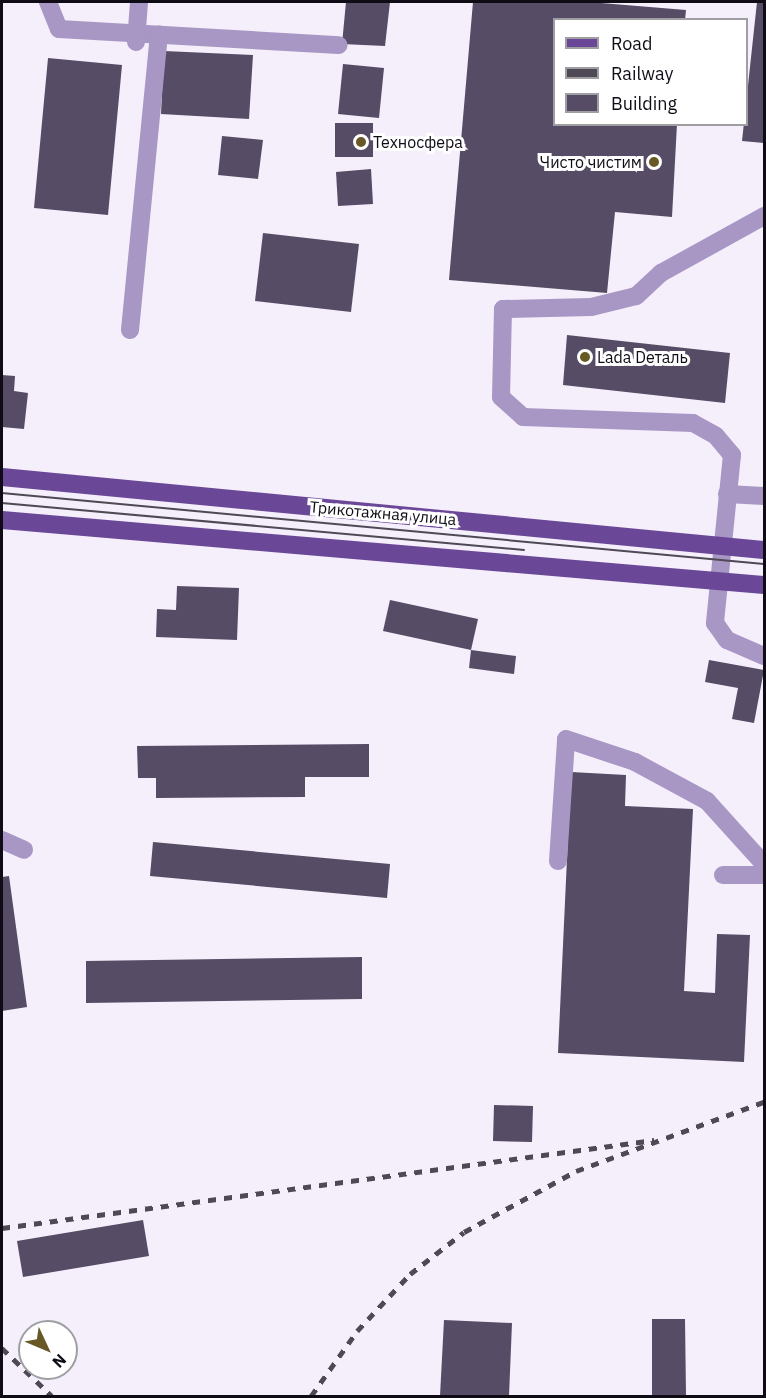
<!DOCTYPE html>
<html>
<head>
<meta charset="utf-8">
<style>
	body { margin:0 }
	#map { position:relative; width:766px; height:1398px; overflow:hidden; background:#f4effb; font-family:"IBM Plex Sans",sans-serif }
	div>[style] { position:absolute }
	.building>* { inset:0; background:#564c65 }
	.minor>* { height:18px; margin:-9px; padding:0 9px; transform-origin:9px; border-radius:9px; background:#a896c4 }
	.major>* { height:18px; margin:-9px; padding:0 9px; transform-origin:9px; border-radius:9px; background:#6b4798 }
	.tram>* { height:1.5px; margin:-0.75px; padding:0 0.75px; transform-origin:0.75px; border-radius:0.75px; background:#4e4954 }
	.rail>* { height:4.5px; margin-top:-2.25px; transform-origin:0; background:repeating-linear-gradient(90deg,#4e4954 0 8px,transparent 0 16px) }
	.dots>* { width:16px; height:16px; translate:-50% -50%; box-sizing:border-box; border:3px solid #fff; border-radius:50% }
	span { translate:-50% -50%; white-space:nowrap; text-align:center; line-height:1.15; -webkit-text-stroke:6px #fff; paint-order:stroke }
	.poi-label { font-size:16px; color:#100c16 }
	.left { translate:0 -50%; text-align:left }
	.right { translate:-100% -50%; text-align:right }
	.street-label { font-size:16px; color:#100c16 }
	.frame { position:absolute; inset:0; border:3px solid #100c16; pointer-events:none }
	.legend { position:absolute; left:553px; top:18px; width:195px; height:108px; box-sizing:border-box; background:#fff; border:2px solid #9f9ea2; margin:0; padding:8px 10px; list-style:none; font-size:18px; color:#100c16 }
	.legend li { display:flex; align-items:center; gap:12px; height:30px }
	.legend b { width:30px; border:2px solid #9f9ea2 }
	.north { position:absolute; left:18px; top:1320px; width:60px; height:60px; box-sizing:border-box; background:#fff; border:2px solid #9f9ea2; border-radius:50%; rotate:134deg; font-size:16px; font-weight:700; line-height:24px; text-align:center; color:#100c16 }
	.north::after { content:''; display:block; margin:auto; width:21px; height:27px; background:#675825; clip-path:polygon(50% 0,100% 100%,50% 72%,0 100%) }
</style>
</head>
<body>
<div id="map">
	<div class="building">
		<div style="clip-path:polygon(346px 2px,390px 2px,385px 46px,342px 44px)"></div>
		<div style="clip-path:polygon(473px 2px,589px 2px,686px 10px,685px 20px,554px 20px,554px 124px,677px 124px,672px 217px,615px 212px,607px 293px,449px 280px)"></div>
		<div style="clip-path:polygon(757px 2px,764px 2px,764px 143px,742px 141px)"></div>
		<div style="clip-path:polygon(164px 51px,253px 55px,249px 119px,161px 114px)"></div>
		<div style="clip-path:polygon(48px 58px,122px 65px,108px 215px,34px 208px)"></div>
		<div style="clip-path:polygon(343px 64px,384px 68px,379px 118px,338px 114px)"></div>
		<div style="clip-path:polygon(335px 123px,373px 123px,373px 157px,335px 157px)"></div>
		<div style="clip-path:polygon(222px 136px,263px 140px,258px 179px,218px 175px)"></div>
		<div style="clip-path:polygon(371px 169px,373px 204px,338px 206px,336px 172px)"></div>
		<div style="clip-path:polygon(263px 233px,359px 244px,351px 312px,255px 301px)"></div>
		<div style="clip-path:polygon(567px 335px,730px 353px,725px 403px,563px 385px)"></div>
		<div style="clip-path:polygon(2px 375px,15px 376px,14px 391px,28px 393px,24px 429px,2px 427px)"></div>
		<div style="clip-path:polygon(177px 586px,239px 588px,237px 640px,156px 637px,157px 609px,176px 610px)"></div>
		<div style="clip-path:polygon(390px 600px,478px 619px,471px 650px,383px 631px)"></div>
		<div style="clip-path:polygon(471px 650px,516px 656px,514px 674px,469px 668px)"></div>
		<div style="clip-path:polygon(709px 660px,764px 670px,754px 723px,732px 719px,738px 688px,705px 682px)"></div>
		<div style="clip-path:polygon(369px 744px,369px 777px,305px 777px,305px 797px,156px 798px,156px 778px,138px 778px,137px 746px)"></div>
		<div style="clip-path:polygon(571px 772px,626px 775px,625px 806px,693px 809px,684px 991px,715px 993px,717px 934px,750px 935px,744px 1062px,558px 1053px)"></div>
		<div style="clip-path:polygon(153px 842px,390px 864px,387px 898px,150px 876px)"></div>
		<div style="clip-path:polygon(9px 876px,27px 1007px,2px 1011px,2px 877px)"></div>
		<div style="clip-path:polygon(362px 957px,362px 999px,86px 1003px,86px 961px)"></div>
		<div style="clip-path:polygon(494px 1105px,533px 1106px,532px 1142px,493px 1141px)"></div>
		<div style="clip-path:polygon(143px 1220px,149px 1256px,23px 1277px,17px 1241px)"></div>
		<div style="clip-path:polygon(652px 1319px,685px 1319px,686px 1396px,652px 1396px)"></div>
		<div style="clip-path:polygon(444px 1320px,512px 1323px,509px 1396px,440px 1396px)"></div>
	</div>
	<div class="minor">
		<div style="left:48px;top:2px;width:29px;rotate:68deg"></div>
		<div style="left:59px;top:29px;width:280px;rotate:3.3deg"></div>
		<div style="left:136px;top:42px;width:40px;rotate:-85.7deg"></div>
		<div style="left:764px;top:216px;width:118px;rotate:151deg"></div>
		<div style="left:661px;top:273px;width:34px;rotate:137deg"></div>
		<div style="left:636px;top:296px;width:46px;rotate:166.3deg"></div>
		<div style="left:591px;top:307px;width:88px;rotate:178.7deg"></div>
		<div style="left:503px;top:309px;width:88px;rotate:91.3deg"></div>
		<div style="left:501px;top:397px;width:30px;rotate:42deg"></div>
		<div style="left:523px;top:417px;width:170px;rotate:2deg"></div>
		<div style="left:693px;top:423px;width:26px;rotate:29deg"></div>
		<div style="left:716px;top:436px;width:25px;rotate:50deg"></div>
		<div style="left:732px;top:455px;width:169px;rotate:95.8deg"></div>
		<div style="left:715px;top:623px;width:21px;rotate:55deg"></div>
		<div style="left:727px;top:640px;width:40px;rotate:23.4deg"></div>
		<div style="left:130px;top:330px;width:297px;rotate:-84.4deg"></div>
		<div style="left:727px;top:494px;width:37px;rotate:3deg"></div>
		<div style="left:2px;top:840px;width:24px;rotate:24deg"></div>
		<div style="left:558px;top:861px;width:122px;rotate:-86.2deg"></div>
		<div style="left:566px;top:739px;width:73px;rotate:18.4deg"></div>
		<div style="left:635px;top:762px;width:82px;rotate:28.4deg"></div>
		<div style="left:707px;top:801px;width:85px;rotate:47.9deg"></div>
		<div style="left:723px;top:875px;width:41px"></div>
	</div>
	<div class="major">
		<div style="left:2px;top:477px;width:765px;rotate:5.47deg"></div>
		<div style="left:2px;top:520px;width:765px;rotate:4.88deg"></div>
	</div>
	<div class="tram">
		<div style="left:2px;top:493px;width:765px;rotate:5.32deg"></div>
		<div style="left:2px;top:503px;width:524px;rotate:5.14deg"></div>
	</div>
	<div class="rail">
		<div style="left:2px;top:1228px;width:658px;rotate:-7.69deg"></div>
		<div style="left:2px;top:1348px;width:69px;rotate:43.8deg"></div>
		<div style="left:311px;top:1396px;width:80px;rotate:-54.7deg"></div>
		<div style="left:357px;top:1331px;width:78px;rotate:-47.1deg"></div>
		<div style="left:410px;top:1274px;width:68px;rotate:-37.9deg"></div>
		<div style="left:464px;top:1232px;width:128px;rotate:-28.6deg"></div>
		<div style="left:576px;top:1171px;width:200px;rotate:-20.2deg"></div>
	</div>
	<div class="dots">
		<div style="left:361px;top:142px;background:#675825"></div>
		<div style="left:654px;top:162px;background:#675825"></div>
		<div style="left:585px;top:357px;background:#675825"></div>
	</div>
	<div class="poi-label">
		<span class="left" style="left:373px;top:142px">Техносфера</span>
		<span class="right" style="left:642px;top:162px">Чисто чистим</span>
		<span class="left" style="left:597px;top:357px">Lada Dеталь</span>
	</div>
	<div class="street-label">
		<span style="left:383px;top:513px;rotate:5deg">Трикотажная улица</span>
	</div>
	<div class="frame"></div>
	<ul class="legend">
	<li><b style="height:8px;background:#6b4798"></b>Road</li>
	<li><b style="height:8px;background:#4e4954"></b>Railway</li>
	<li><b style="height:16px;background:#564c65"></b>Building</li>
	</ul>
	<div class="north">N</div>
</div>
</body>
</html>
